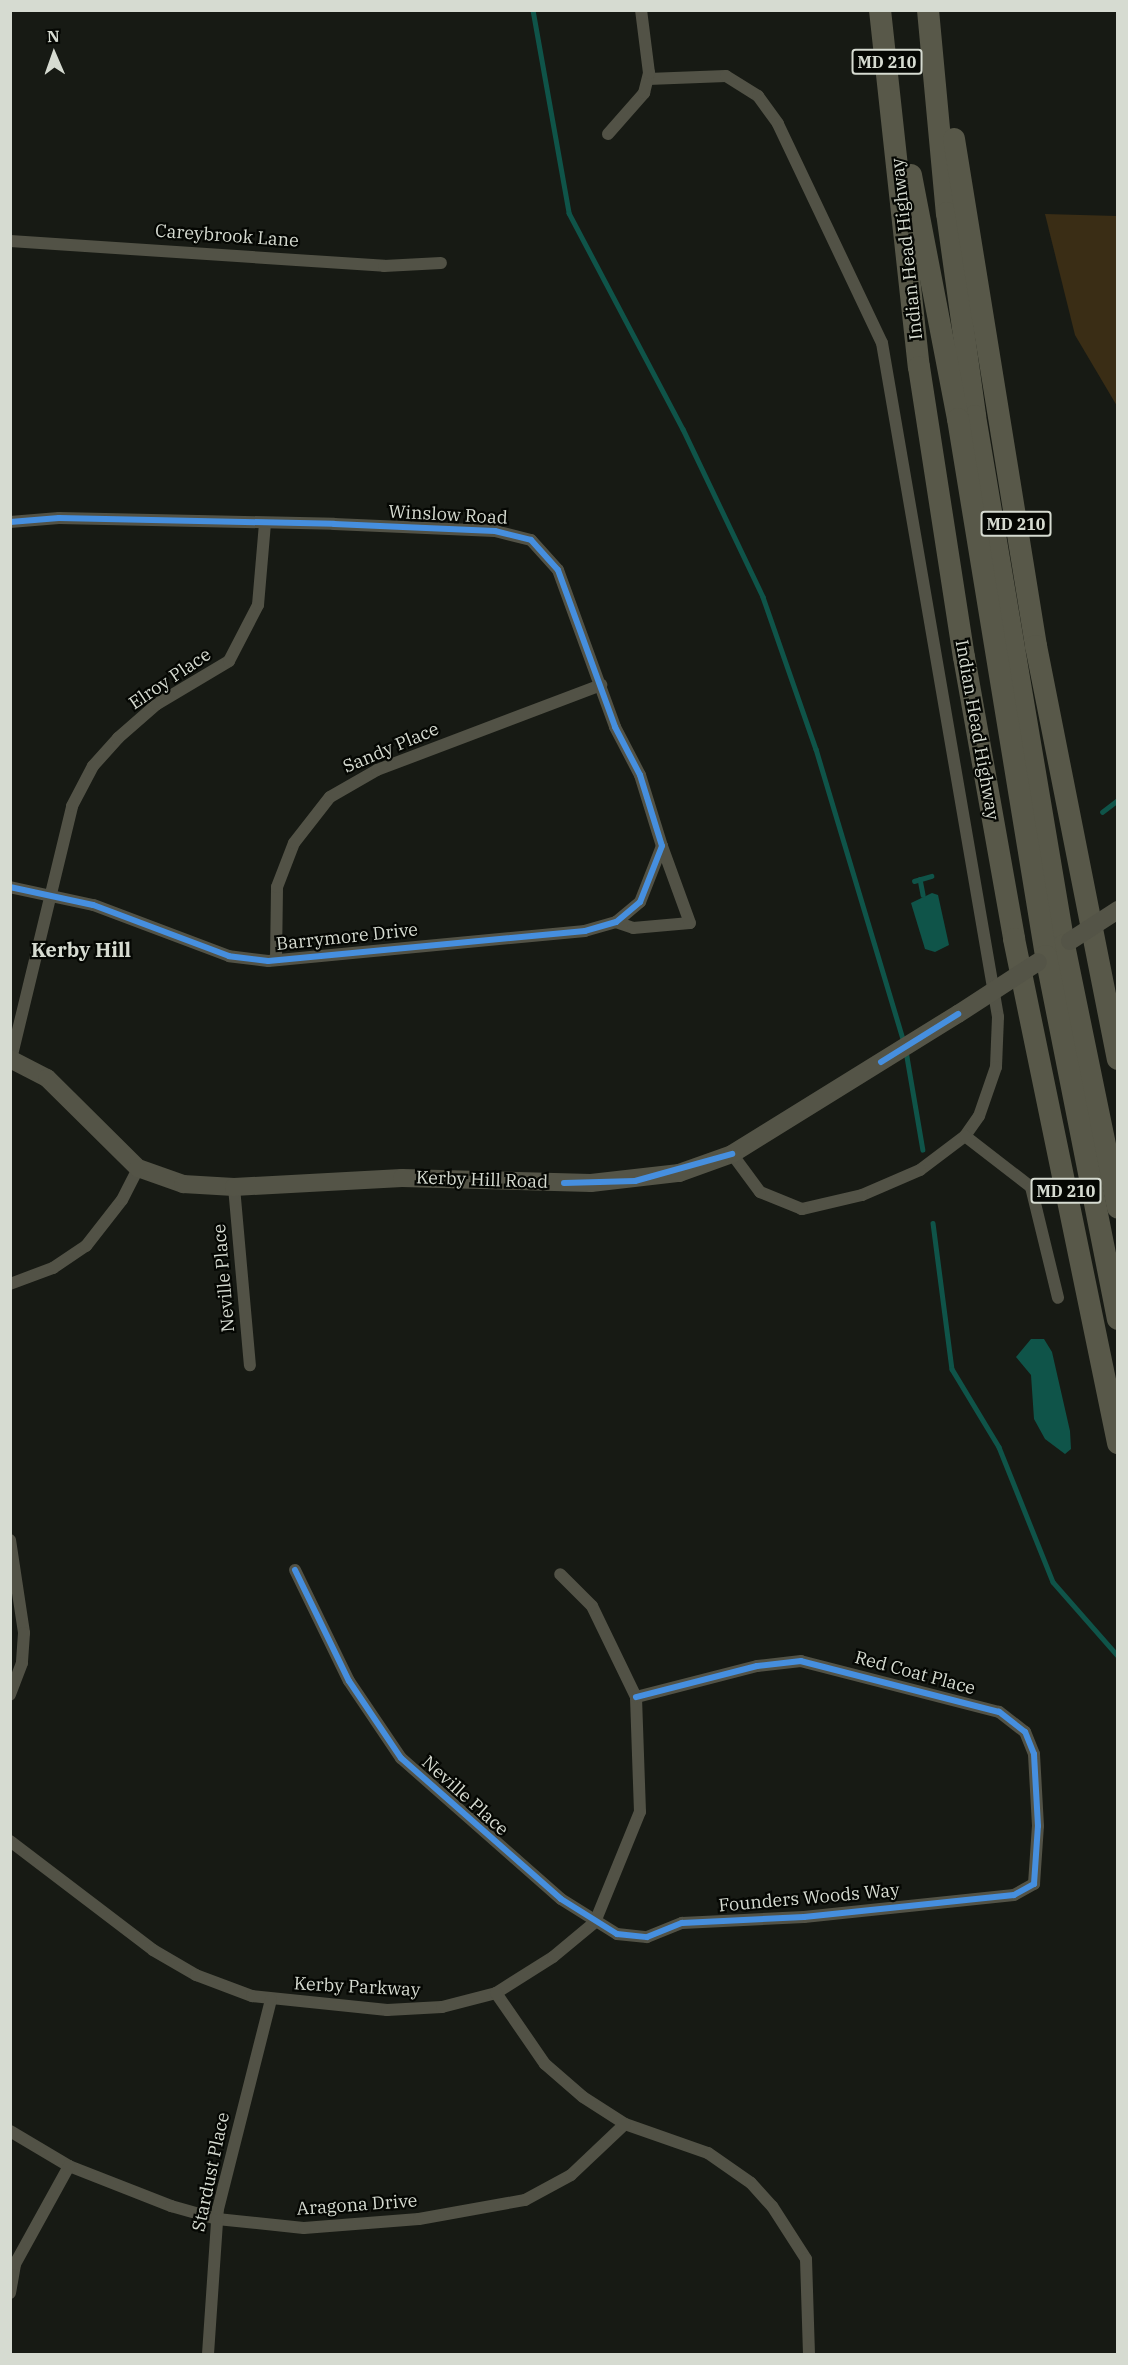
<!DOCTYPE html>
<html>
<head>
<meta charset="utf-8">
<style>
	body { margin:0 }
	#map { position:relative; width:1128px; height:2365px; overflow:hidden; background:#171a14; font-family:"IBM Plex Serif",serif }
	div>[style] { position:absolute }
	.green>* { inset:0; background:#3a2d15 }
	.water>* { inset:0; background:#0f5449 }
	.stream>* { height:4.5px; margin:-2.25px; padding:0 2.25px; transform-origin:2.25px; border-radius:2.25px; background:#0f5449 }
	.street>* { height:12px; margin:-6px; padding:0 6px; transform-origin:6px; border-radius:6px; background:#525246 }
	.secondary>* { height:18px; margin:-9px; padding:0 9px; transform-origin:9px; border-radius:9px; background:#545447 }
	.highway>* { height:22px; margin:-11px; padding:0 11px; transform-origin:11px; border-radius:11px; background:#585849 }
	.secondary-bridge>* { height:18px; margin:-9px; padding:0 9px; transform-origin:9px; border-radius:9px; background:#545447 }
	.cycleway>* { height:6px; margin:-3px; padding:0 3px; transform-origin:3px; border-radius:3px; background:#468fdf }
	span { translate:-50% -50%; white-space:nowrap; text-align:center; line-height:1.15; -webkit-text-stroke:4.5px #050703; paint-order:stroke }
	.shield-label span { padding:2px 4px; background:#050703; border:2px solid; border-radius:4px; -webkit-text-stroke-width:0 }
	.shield-label { font-size:16px; color:#d6dbd1; font-weight:700 }
	.street-label { font-size:18px; color:#d6dbd1 }
	.neighbourhood-label { font-size:20px; color:#d6dbd1; font-weight:700 }
	.frame { position:absolute; inset:0; border:12px solid #d6dbd1; pointer-events:none }
	.north { position:absolute; left:24px; top:24px; width:60px; height:60px; -webkit-text-stroke:4px #050703; paint-order:stroke; rotate:358deg; font-size:16px; font-weight:700; line-height:24px; text-align:center; color:#d6dbd1 }
	.north::after { content:''; display:block; margin:auto; width:21px; height:27px; background:#d6dbd1; clip-path:polygon(50% 0,100% 100%,50% 72%,0 100%) }
</style>
</head>
<body>
<div id="map">
	<div class="green">
		<div style="clip-path:polygon(1045px 214px,1117px 216px,1117px 406px,1075px 335px)"></div>
	</div>
	<div class="water">
		<div style="clip-path:polygon(932px 893px,938px 895px,949px 945px,935px 952px,925px 949px,911px 903px)"></div>
		<div style="clip-path:polygon(1031px 1339px,1044px 1339px,1052px 1352px,1070px 1431px,1071px 1449px,1065px 1454px,1045px 1439px,1034px 1419px,1031px 1375px,1016px 1357px)"></div>
	</div>
	<div class="stream">
		<div style="left:533px;top:10px;width:206px;rotate:79.9deg"></div>
		<div style="left:569px;top:213px;width:244px;rotate:62.2deg"></div>
		<div style="left:683px;top:429px;width:186px;rotate:64.5deg"></div>
		<div style="left:763px;top:597px;width:161px;rotate:70.8deg"></div>
		<div style="left:816px;top:749px;width:307px;rotate:73.3deg"></div>
		<div style="left:1102px;top:812px;width:20px;rotate:-37deg"></div>
		<div style="left:920px;top:879px;width:16px;rotate:79deg"></div>
		<div style="left:914px;top:881px;width:18px;rotate:-16deg"></div>
		<div style="left:906px;top:1051px;width:100px;rotate:80.3deg"></div>
		<div style="left:933px;top:1223px;width:147px;rotate:82.6deg"></div>
		<div style="left:952px;top:1369px;width:91px;rotate:58.9deg"></div>
		<div style="left:999px;top:1447px;width:145px;rotate:68.2deg"></div>
		<div style="left:1053px;top:1582px;width:98px;rotate:48.7deg"></div>
	</div>
	<div class="street">
		<div style="left:648px;top:79px;width:78px;rotate:-2.2deg"></div>
		<div style="left:726px;top:76px;width:38px;rotate:32deg"></div>
		<div style="left:758px;top:96px;width:34px;rotate:54deg"></div>
		<div style="left:778px;top:124px;width:242px;rotate:64.6deg"></div>
		<div style="left:882px;top:343px;width:684px;rotate:80.23deg"></div>
		<div style="left:998px;top:1017px;width:50px;rotate:92.3deg"></div>
		<div style="left:996px;top:1067px;width:52px;rotate:109.1deg"></div>
		<div style="left:979px;top:1116px;width:24px;rotate:125deg"></div>
		<div style="left:965px;top:1136px;width:56px;rotate:142.9deg"></div>
		<div style="left:920px;top:1170px;width:63px;rotate:156.7deg"></div>
		<div style="left:862px;top:1195px;width:62px;rotate:166.9deg"></div>
		<div style="left:802px;top:1209px;width:45px;rotate:-158deg"></div>
		<div style="left:760px;top:1192px;width:47px;rotate:-126.4deg"></div>
		<div style="left:608px;top:134px;width:55px;rotate:-48.7deg"></div>
		<div style="left:644px;top:93px;width:21px;rotate:-76deg"></div>
		<div style="left:649px;top:73px;width:64px;rotate:-97.2deg"></div>
		<div style="left:10px;top:241px;width:375px;rotate:3.8deg"></div>
		<div style="left:384px;top:266px;width:57px;rotate:-3deg"></div>
		<div style="left:10px;top:522px;width:49px;rotate:-4.7deg"></div>
		<div style="left:59px;top:518px;width:275px;rotate:1.2deg"></div>
		<div style="left:334px;top:524px;width:161px;rotate:2.5deg"></div>
		<div style="left:495px;top:531px;width:37px;rotate:14deg"></div>
		<div style="left:531px;top:540px;width:40px;rotate:48deg"></div>
		<div style="left:558px;top:570px;width:167px;rotate:70deg"></div>
		<div style="left:615px;top:727px;width:54px;rotate:62.5deg"></div>
		<div style="left:640px;top:775px;width:74px;rotate:72.8deg"></div>
		<div style="left:662px;top:846px;width:60px;rotate:111.4deg"></div>
		<div style="left:640px;top:902px;width:31px;rotate:140deg"></div>
		<div style="left:616px;top:922px;width:32px;rotate:164deg"></div>
		<div style="left:585px;top:931px;width:318px;rotate:174.6deg"></div>
		<div style="left:268px;top:961px;width:39px;rotate:-173deg"></div>
		<div style="left:229px;top:956px;width:145px;rotate:-159.4deg"></div>
		<div style="left:93px;top:905px;width:85px;rotate:-167.8deg"></div>
		<div style="left:616px;top:922px;width:18px;rotate:19deg"></div>
		<div style="left:633px;top:928px;width:57px;rotate:-5deg"></div>
		<div style="left:690px;top:923px;width:82px;rotate:-110deg"></div>
		<div style="left:276px;top:960px;width:73px;rotate:-89.2deg"></div>
		<div style="left:277px;top:887px;width:47px;rotate:-68.9deg"></div>
		<div style="left:294px;top:843px;width:58px;rotate:-52deg"></div>
		<div style="left:330px;top:797px;width:54px;rotate:-29.9deg"></div>
		<div style="left:377px;top:770px;width:240px;rotate:-20.8deg"></div>
		<div style="left:11px;top:1059px;width:260px;rotate:-76.4deg"></div>
		<div style="left:72px;top:806px;width:45px;rotate:-62.3deg"></div>
		<div style="left:93px;top:766px;width:38px;rotate:-48deg"></div>
		<div style="left:118px;top:738px;width:52px;rotate:-41.1deg"></div>
		<div style="left:157px;top:704px;width:84px;rotate:-30.8deg"></div>
		<div style="left:229px;top:661px;width:63px;rotate:-62.6deg"></div>
		<div style="left:258px;top:605px;width:81px;rotate:-85.1deg"></div>
		<div style="left:965px;top:1136px;width:83px;rotate:37.7deg"></div>
		<div style="left:1031px;top:1187px;width:114px;rotate:76.3deg"></div>
		<div style="left:234px;top:1187px;width:179px;rotate:84.9deg"></div>
		<div style="left:10px;top:1284px;width:46px;rotate:-20.4deg"></div>
		<div style="left:53px;top:1268px;width:40px;rotate:-34deg"></div>
		<div style="left:86px;top:1246px;width:58px;rotate:-52deg"></div>
		<div style="left:122px;top:1200px;width:36px;rotate:-63deg"></div>
		<div style="left:10px;top:1540px;width:94px;rotate:81.4deg"></div>
		<div style="left:24px;top:1633px;width:30px;rotate:94deg"></div>
		<div style="left:22px;top:1663px;width:34px;rotate:111deg"></div>
		<div style="left:295px;top:1570px;width:123px;rotate:64.1deg"></div>
		<div style="left:349px;top:1681px;width:93px;rotate:56deg"></div>
		<div style="left:401px;top:1758px;width:213px;rotate:41.4deg"></div>
		<div style="left:561px;top:1899px;width:66px;rotate:32deg"></div>
		<div style="left:617px;top:1934px;width:30px;rotate:6deg"></div>
		<div style="left:647px;top:1937px;width:38px;rotate:-22deg"></div>
		<div style="left:682px;top:1923px;width:122px;rotate:-2.8deg"></div>
		<div style="left:804px;top:1917px;width:211px;rotate:-6deg"></div>
		<div style="left:1014px;top:1895px;width:23px;rotate:-29deg"></div>
		<div style="left:1034px;top:1884px;width:58px;rotate:-86.1deg"></div>
		<div style="left:1038px;top:1826px;width:72px;rotate:-93.2deg"></div>
		<div style="left:1034px;top:1754px;width:24px;rotate:-112deg"></div>
		<div style="left:1025px;top:1732px;width:33px;rotate:-142deg"></div>
		<div style="left:999px;top:1712px;width:204px;rotate:-165.6deg"></div>
		<div style="left:801px;top:1661px;width:44px;rotate:173.5deg"></div>
		<div style="left:757px;top:1666px;width:125px;rotate:165.6deg"></div>
		<div style="left:10px;top:1841px;width:180px;rotate:37.3deg"></div>
		<div style="left:153px;top:1950px;width:50px;rotate:30.2deg"></div>
		<div style="left:196px;top:1975px;width:60px;rotate:20.6deg"></div>
		<div style="left:252px;top:1996px;width:136px;rotate:5.9deg"></div>
		<div style="left:387px;top:2010px;width:55px;rotate:-3.1deg"></div>
		<div style="left:442px;top:2007px;width:56px;rotate:-14.5deg"></div>
		<div style="left:496px;top:1993px;width:67px;rotate:-32.3deg"></div>
		<div style="left:553px;top:1957px;width:55px;rotate:-39.8deg"></div>
		<div style="left:595px;top:1922px;width:119px;rotate:-67.8deg"></div>
		<div style="left:640px;top:1812px;width:115px;rotate:-92deg"></div>
		<div style="left:636px;top:1697px;width:101px;rotate:-115.8deg"></div>
		<div style="left:592px;top:1606px;width:45px;rotate:-135deg"></div>
		<div style="left:496px;top:1993px;width:86px;rotate:55.4deg"></div>
		<div style="left:545px;top:2064px;width:50px;rotate:41deg"></div>
		<div style="left:583px;top:2097px;width:50px;rotate:32.7deg"></div>
		<div style="left:625px;top:2124px;width:88px;rotate:19.3deg"></div>
		<div style="left:708px;top:2153px;width:52px;rotate:34.9deg"></div>
		<div style="left:751px;top:2183px;width:31px;rotate:48deg"></div>
		<div style="left:772px;top:2206px;width:63px;rotate:57.3deg"></div>
		<div style="left:806px;top:2259px;width:95px;rotate:88.2deg"></div>
		<div style="left:10px;top:2131px;width:69px;rotate:30.7deg"></div>
		<div style="left:69px;top:2166px;width:110px;rotate:21.4deg"></div>
		<div style="left:171px;top:2206px;width:48px;rotate:15.8deg"></div>
		<div style="left:217px;top:2219px;width:87px;rotate:5.9deg"></div>
		<div style="left:304px;top:2228px;width:115px;rotate:-4.5deg"></div>
		<div style="left:419px;top:2219px;width:108px;rotate:-10.2deg"></div>
		<div style="left:525px;top:2200px;width:52px;rotate:-28.5deg"></div>
		<div style="left:571px;top:2175px;width:74px;rotate:-43.4deg"></div>
		<div style="left:10px;top:2293px;width:29px;rotate:-80deg"></div>
		<div style="left:15px;top:2264px;width:112px;rotate:-61.1deg"></div>
		<div style="left:208px;top:2354px;width:145px;rotate:-86.1deg"></div>
		<div style="left:218px;top:2209px;width:216px;rotate:-75.8deg"></div>
	</div>
	<div class="secondary">
		<div style="left:10px;top:1059px;width:42px;rotate:27.2deg"></div>
		<div style="left:47px;top:1078px;width:128px;rotate:44.7deg"></div>
		<div style="left:138px;top:1168px;width:48px;rotate:19.6deg"></div>
		<div style="left:183px;top:1184px;width:51px;rotate:3.4deg"></div>
		<div style="left:234px;top:1187px;width:168px;rotate:-3.1deg"></div>
		<div style="left:402px;top:1178px;width:189px;rotate:1.5deg"></div>
		<div style="left:591px;top:1183px;width:89px;rotate:-6.5deg"></div>
		<div style="left:679px;top:1173px;width:56px;rotate:-19.7deg"></div>
		<div style="left:732px;top:1154px;width:266px;rotate:-31.8deg"></div>
	</div>
	<div class="highway">
		<div style="left:880px;top:10px;width:359px;rotate:83.8deg"></div>
		<div style="left:919px;top:367px;width:293px;rotate:81.2deg"></div>
		<div style="left:964px;top:657px;width:286px;rotate:79.9deg"></div>
		<div style="left:1014px;top:939px;width:515px;rotate:78.34deg"></div>
		<div style="left:928px;top:10px;width:204px;rotate:84.7deg"></div>
		<div style="left:947px;top:213px;width:205px;rotate:82.1deg"></div>
		<div style="left:975px;top:416px;width:536px;rotate:80.45deg"></div>
		<div style="left:1064px;top:945px;width:268px;rotate:78.4deg"></div>
		<div style="left:954px;top:139px;width:514px;rotate:80.81deg"></div>
		<div style="left:1036px;top:646px;width:421px;rotate:78.8deg"></div>
		<div style="left:911px;top:175px;width:248px;rotate:79.1deg"></div>
		<div style="left:958px;top:419px;width:544px;rotate:80.69deg"></div>
		<div style="left:1046px;top:956px;width:370px;rotate:78.8deg"></div>
	</div>
	<div class="secondary-bridge">
		<div style="left:1070px;top:941px;width:57px;rotate:-32.9deg"></div>
		<div style="left:958px;top:1014px;width:95px;rotate:-33deg"></div>
	</div>
	<div class="cycleway">
		<div style="left:10px;top:522px;width:49px;rotate:-4.7deg"></div>
		<div style="left:59px;top:518px;width:275px;rotate:1.2deg"></div>
		<div style="left:334px;top:524px;width:161px;rotate:2.5deg"></div>
		<div style="left:495px;top:531px;width:37px;rotate:14deg"></div>
		<div style="left:531px;top:540px;width:40px;rotate:48deg"></div>
		<div style="left:558px;top:570px;width:167px;rotate:70deg"></div>
		<div style="left:615px;top:727px;width:54px;rotate:62.5deg"></div>
		<div style="left:640px;top:775px;width:74px;rotate:72.8deg"></div>
		<div style="left:662px;top:846px;width:60px;rotate:111.4deg"></div>
		<div style="left:640px;top:902px;width:31px;rotate:140deg"></div>
		<div style="left:616px;top:922px;width:32px;rotate:164deg"></div>
		<div style="left:585px;top:931px;width:318px;rotate:174.6deg"></div>
		<div style="left:268px;top:961px;width:39px;rotate:-173deg"></div>
		<div style="left:229px;top:956px;width:145px;rotate:-159.4deg"></div>
		<div style="left:93px;top:905px;width:85px;rotate:-167.8deg"></div>
		<div style="left:881px;top:1062px;width:91px;rotate:-31.9deg"></div>
		<div style="left:564px;top:1183px;width:71px;rotate:-1.6deg"></div>
		<div style="left:635px;top:1181px;width:101px;rotate:-15.6deg"></div>
		<div style="left:295px;top:1570px;width:123px;rotate:64.1deg"></div>
		<div style="left:349px;top:1681px;width:93px;rotate:56deg"></div>
		<div style="left:401px;top:1758px;width:213px;rotate:41.4deg"></div>
		<div style="left:561px;top:1899px;width:66px;rotate:32deg"></div>
		<div style="left:617px;top:1934px;width:30px;rotate:6deg"></div>
		<div style="left:647px;top:1937px;width:38px;rotate:-22deg"></div>
		<div style="left:682px;top:1923px;width:122px;rotate:-2.8deg"></div>
		<div style="left:804px;top:1917px;width:211px;rotate:-6deg"></div>
		<div style="left:1014px;top:1895px;width:23px;rotate:-29deg"></div>
		<div style="left:1034px;top:1884px;width:58px;rotate:-86.1deg"></div>
		<div style="left:1038px;top:1826px;width:72px;rotate:-93.2deg"></div>
		<div style="left:1034px;top:1754px;width:24px;rotate:-112deg"></div>
		<div style="left:1025px;top:1732px;width:33px;rotate:-142deg"></div>
		<div style="left:999px;top:1712px;width:204px;rotate:-165.6deg"></div>
		<div style="left:801px;top:1661px;width:44px;rotate:173.5deg"></div>
		<div style="left:757px;top:1666px;width:125px;rotate:165.6deg"></div>
	</div>
	<div class="shield-label">
		<span style="left:887px;top:62px">MD 210</span>
		<span style="left:1016px;top:524px">MD 210</span>
		<span style="left:1066px;top:1191px">MD 210</span>
	</div>
	<div class="street-label">
		<span style="left:227px;top:236px;rotate:4deg">Careybrook Lane</span>
		<span style="left:907px;top:249px;rotate:-96deg">Indian Head Highway</span>
		<span style="left:448px;top:515px;rotate:3deg">Winslow Road</span>
		<span style="left:170px;top:679px;rotate:-34deg">Elroy Place</span>
		<span style="left:977px;top:730px;rotate:80deg">Indian Head Highway</span>
		<span style="left:391px;top:748px;rotate:-23deg">Sandy Place</span>
		<span style="left:347px;top:937px;rotate:-6deg">Barrymore Drive</span>
		<span style="left:482px;top:1180px;rotate:2deg">Kerby Hill Road</span>
		<span style="left:224px;top:1278px;rotate:-95deg">Neville Place</span>
		<span style="left:915px;top:1673px;rotate:15deg">Red Coat Place</span>
		<span style="left:465px;top:1796px;rotate:42deg">Neville Place</span>
		<span style="left:809px;top:1898px;rotate:-5deg">Founders Woods Way</span>
		<span style="left:357px;top:1987px;rotate:3deg">Kerby Parkway</span>
		<span style="left:211px;top:2172px;rotate:-78deg">Stardust Place</span>
		<span style="left:357px;top:2205px;rotate:-4deg">Aragona Drive</span>
	</div>
	<div class="neighbourhood-label">
		<span style="left:81px;top:949px">Kerby Hill</span>
	</div>
	<div class="frame"></div>
	<div class="north">N</div>
</div>
</body>
</html>
